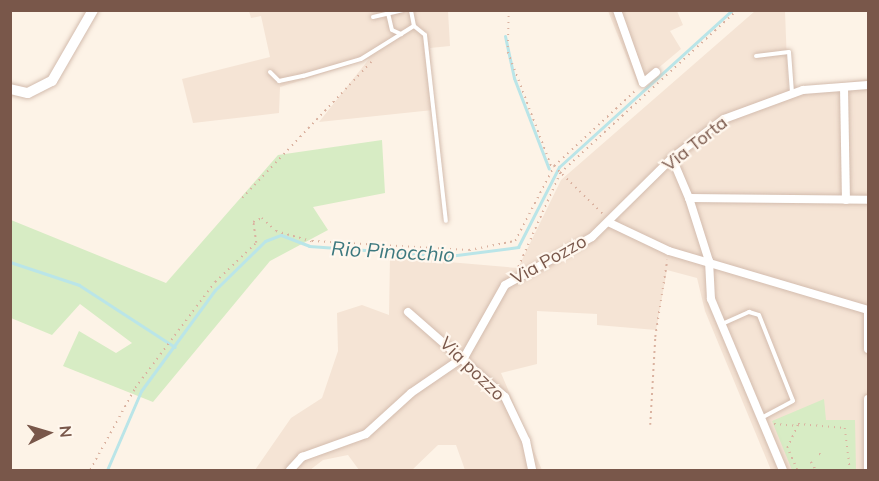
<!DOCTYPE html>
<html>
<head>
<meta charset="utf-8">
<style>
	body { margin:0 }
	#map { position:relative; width:879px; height:481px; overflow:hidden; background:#fdf3e7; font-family:Mulish,sans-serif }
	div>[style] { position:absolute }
	.residential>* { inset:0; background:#f5e4d5 }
	.green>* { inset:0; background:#d7ecc4 }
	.stream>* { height:3px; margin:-1.5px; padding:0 1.5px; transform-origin:1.5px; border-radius:1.5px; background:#bae5e8 }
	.path>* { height:1.5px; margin-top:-0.75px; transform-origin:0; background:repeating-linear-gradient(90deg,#dab2a0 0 1.5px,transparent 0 6px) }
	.roads { filter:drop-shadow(0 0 2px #d3bcae) drop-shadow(0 0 2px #d3bcae) }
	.lane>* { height:4px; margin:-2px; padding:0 2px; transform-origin:2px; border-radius:2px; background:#fff }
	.street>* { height:8px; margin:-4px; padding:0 4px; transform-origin:4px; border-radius:4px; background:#fff }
	.secondary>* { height:10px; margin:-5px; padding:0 5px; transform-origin:5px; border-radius:5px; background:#fff }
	span { translate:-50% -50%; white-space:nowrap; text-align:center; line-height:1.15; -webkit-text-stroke:4.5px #fff7ee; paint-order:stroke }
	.street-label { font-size:18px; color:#79574a }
	.water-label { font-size:20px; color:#3c787e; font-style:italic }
	.frame { position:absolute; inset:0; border:12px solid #79574a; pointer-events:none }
	.north { position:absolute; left:18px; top:403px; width:60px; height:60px; -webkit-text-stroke:4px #fff7ee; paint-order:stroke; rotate:85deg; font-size:16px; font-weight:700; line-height:24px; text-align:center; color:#79574a }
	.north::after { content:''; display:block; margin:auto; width:21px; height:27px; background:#79574a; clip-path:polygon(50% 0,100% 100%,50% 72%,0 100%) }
</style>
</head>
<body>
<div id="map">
	<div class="residential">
		<div style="clip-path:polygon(249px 11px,448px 11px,450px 46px,430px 48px,433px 110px,319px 122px,369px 59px,280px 87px,279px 113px,193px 123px,182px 79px,270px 57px,261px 16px,251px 18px)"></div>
		<div style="clip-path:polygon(608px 11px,677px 11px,683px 25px,670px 31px,681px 49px,638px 85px)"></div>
		<div style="clip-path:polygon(755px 11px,785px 11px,788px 90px,868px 79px,868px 470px,771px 470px,705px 311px,697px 278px,667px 270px,656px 330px,597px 325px,597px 314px,537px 311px,537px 364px,501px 373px,542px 470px,465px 470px,456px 445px,438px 445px,412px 470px,359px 470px,348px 455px,323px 460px,310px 470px,255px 470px,291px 418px,322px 398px,338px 351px,337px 313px,362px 305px,389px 315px,390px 257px,518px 268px,561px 180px)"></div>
	</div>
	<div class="green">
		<div style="clip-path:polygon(382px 140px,385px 193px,313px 207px,328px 230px,270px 261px,153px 402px,63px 366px,79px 331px,116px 353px,132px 343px,80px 304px,52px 335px,11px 318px,11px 220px,166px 283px,278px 155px)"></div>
		<div style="clip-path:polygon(824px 399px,826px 420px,855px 420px,856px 470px,792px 470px,772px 421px)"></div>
	</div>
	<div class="stream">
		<div style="left:505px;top:36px;width:43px;rotate:77.9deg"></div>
		<div style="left:514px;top:78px;width:97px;rotate:69deg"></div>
		<div style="left:10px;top:262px;width:73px;rotate:18.4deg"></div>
		<div style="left:79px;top:285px;width:114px;rotate:32.9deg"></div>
		<div style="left:107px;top:470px;width:86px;rotate:-66.7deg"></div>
		<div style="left:141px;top:391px;width:125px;rotate:-53.8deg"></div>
		<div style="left:215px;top:290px;width:70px;rotate:-44.4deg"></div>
		<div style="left:265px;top:241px;width:17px;rotate:-21deg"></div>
		<div style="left:281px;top:235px;width:30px;rotate:21deg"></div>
		<div style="left:309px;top:246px;width:140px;rotate:4.1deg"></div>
		<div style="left:449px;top:256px;width:70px;rotate:-7.4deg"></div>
		<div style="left:518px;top:247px;width:90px;rotate:-62.9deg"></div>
		<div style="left:559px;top:167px;width:234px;rotate:-42.2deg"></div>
	</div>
	<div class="path">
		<div style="left:509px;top:10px;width:42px;rotate:91.4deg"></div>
		<div style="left:508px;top:52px;width:124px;rotate:69.2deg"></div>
		<div style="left:554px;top:166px;width:70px;rotate:44.4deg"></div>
		<div style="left:242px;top:198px;width:190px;rotate:-46.5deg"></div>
		<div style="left:518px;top:267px;width:103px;rotate:-65.9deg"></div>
		<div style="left:560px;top:173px;width:241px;rotate:-42.6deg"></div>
		<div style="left:774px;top:424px;width:21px;rotate:5deg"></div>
		<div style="left:650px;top:425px;width:88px;rotate:-86.7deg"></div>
		<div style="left:655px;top:337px;width:78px;rotate:-81.1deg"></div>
		<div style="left:819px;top:454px;width:5px;rotate:11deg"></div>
		<div style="left:811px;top:462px;width:9px;rotate:58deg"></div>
		<div style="left:90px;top:470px;width:94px;rotate:-61.2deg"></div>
		<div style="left:135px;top:388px;width:133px;rotate:-53deg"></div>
		<div style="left:215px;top:282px;width:57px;rotate:-43.6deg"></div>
		<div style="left:256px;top:243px;width:21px;rotate:-98deg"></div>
		<div style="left:253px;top:222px;width:10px;rotate:-24deg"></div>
		<div style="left:262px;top:218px;width:19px;rotate:43deg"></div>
		<div style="left:276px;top:231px;width:37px;rotate:16deg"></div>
		<div style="left:312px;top:241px;width:157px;rotate:3.3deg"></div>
		<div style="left:469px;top:250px;width:47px;rotate:-11.1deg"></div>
		<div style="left:515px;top:241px;width:85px;rotate:-62.5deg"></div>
		<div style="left:554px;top:166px;width:112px;rotate:-42.8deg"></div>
		<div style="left:797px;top:470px;width:24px;rotate:-114deg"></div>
		<div style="left:787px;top:448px;width:26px;rotate:-65deg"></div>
		<div style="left:798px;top:424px;width:47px;rotate:4.9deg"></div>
		<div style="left:845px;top:428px;width:42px;rotate:83.2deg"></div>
	</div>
	<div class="roads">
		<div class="lane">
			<div style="left:388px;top:13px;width:17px;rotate:77deg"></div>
			<div style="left:392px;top:30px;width:10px;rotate:24deg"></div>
			<div style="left:401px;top:34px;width:15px;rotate:-32deg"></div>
			<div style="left:414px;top:26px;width:16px;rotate:-101deg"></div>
			<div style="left:373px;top:17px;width:31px;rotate:-13deg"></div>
			<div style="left:414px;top:26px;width:14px;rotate:39deg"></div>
			<div style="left:425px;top:35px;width:187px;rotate:83.6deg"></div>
			<div style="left:756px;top:56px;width:33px;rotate:-7deg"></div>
			<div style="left:789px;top:52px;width:41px;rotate:85.8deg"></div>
			<div style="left:270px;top:72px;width:13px;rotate:45deg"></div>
			<div style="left:279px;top:81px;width:25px;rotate:-12deg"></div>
			<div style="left:303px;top:76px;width:60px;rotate:-16.3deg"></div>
			<div style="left:361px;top:59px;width:47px;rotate:-32deg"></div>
			<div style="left:722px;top:324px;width:30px;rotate:-24deg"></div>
			<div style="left:749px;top:312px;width:10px;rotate:17deg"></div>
			<div style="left:759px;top:315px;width:92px;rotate:68.4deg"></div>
			<div style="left:793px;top:401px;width:36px;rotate:152deg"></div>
		</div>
		<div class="street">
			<div style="left:617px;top:10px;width:77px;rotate:70.4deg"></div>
			<div style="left:643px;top:83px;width:17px;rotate:-40deg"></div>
			<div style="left:844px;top:87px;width:113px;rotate:89deg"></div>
			<div style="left:672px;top:158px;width:43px;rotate:67deg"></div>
			<div style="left:689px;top:198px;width:179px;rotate:0.6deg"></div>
			<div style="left:689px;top:198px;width:66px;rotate:72.4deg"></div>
			<div style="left:709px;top:261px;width:38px;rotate:87deg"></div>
			<div style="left:711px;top:299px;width:186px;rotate:67.2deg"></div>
			<div style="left:610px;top:223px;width:65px;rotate:25.4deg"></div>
			<div style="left:669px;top:251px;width:208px;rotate:16.5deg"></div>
			<div style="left:868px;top:310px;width:39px;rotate:90deg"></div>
			<div style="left:408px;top:312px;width:129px;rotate:41.2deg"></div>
			<div style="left:505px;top:397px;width:49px;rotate:64.5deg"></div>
			<div style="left:526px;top:441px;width:30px;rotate:78deg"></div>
			<div style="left:290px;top:470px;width:18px;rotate:-47deg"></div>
			<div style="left:302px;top:457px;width:68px;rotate:-19.8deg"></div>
			<div style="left:366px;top:434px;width:61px;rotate:-42.3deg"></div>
			<div style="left:411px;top:393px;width:65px;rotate:-34.4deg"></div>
			<div style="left:465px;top:356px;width:81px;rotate:-60.6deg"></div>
			<div style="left:505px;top:285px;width:99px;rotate:-28.9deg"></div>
			<div style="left:592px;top:237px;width:112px;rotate:-44.6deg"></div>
			<div style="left:672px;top:158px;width:65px;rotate:-36.9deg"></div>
			<div style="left:724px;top:119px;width:84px;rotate:-20.2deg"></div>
			<div style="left:803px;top:90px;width:65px;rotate:-4.4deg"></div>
			<div style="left:868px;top:470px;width:71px;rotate:-90deg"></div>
		</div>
		<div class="secondary">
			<div style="left:10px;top:89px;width:18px;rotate:13deg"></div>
			<div style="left:28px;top:93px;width:27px;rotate:-27deg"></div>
			<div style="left:52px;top:81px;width:82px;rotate:-60deg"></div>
		</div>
	</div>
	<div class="street-label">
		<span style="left:695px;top:144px;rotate:-38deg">Via Torta</span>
		<span style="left:549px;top:260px;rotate:-29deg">Via Pozzo</span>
		<span style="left:472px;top:369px;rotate:44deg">Via pozzo</span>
	</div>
	<div class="water-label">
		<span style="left:393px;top:251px;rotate:3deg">Rio Pinocchio</span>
	</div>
	<div class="frame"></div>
	<div class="north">N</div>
</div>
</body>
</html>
